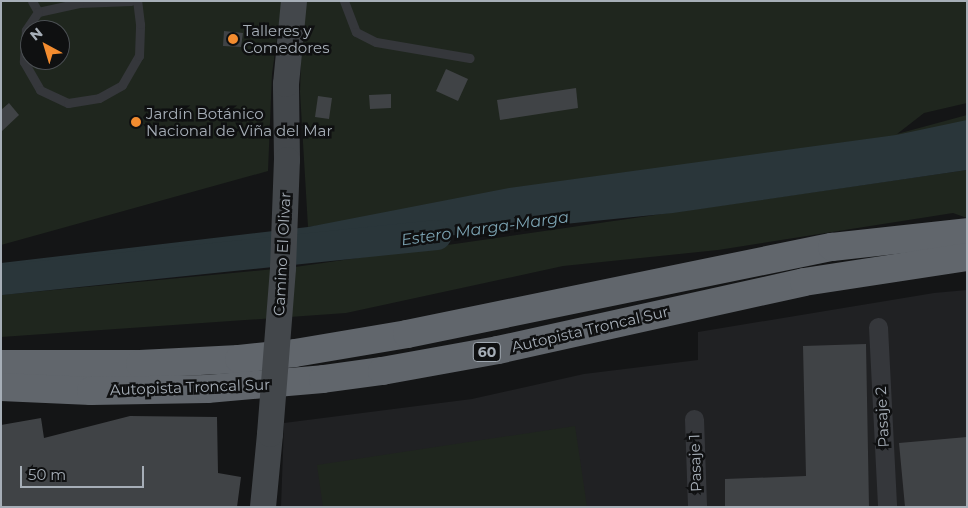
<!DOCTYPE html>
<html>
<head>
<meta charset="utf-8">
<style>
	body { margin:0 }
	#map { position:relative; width:968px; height:508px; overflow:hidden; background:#141516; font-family:Montserrat,sans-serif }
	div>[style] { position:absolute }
	.built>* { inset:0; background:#202123 }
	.green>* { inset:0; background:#1f261e }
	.water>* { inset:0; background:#2a363a }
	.river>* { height:30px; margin:-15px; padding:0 15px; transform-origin:15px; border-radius:15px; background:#2a363a }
	.building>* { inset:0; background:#404346 }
	.lane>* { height:9px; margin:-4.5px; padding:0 4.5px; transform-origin:4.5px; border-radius:4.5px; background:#35373b }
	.street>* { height:19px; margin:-9.5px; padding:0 9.5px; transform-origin:9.5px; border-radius:9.5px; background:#35373b }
	.secondary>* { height:26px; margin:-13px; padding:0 13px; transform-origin:13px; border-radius:13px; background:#43474b }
	.highway>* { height:28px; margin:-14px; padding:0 14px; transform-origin:14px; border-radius:14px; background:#61666c }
	.secondary-bridge>* { height:26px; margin:-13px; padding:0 13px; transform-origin:13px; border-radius:13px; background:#43474b }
	.dots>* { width:14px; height:14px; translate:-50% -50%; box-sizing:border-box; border:2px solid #0f1011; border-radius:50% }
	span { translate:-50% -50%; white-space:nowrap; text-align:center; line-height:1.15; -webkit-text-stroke:5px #0f1011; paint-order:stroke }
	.shield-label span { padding:1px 4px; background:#0f1011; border:1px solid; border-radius:4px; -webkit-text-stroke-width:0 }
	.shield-label { font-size:14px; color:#a6aeb7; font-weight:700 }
	.poi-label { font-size:15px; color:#a6aeb7 }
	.left { translate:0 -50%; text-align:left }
	.street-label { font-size:15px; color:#a6aeb7 }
	.water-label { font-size:16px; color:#7ca3b2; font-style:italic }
	.frame { position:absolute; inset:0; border:2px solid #a6aeb7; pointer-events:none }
	.north { position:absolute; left:20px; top:20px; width:50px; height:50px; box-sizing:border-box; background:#0f1011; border:1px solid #4b4f53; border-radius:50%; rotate:321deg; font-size:14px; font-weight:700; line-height:20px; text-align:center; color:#a6aeb7 }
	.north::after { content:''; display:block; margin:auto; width:18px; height:22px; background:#f38c2f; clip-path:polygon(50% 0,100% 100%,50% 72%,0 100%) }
	.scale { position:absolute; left:20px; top:466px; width:124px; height:22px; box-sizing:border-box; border:2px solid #a6aeb7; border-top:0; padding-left:6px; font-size:15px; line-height:18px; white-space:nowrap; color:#a6aeb7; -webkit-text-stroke:4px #0f1011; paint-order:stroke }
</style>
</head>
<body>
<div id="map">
	<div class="built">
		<div style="clip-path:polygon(967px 290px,967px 507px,281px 507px,284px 423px,472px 399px,584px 374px,698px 360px,698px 332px,934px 293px)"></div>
	</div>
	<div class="green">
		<div style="clip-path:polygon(evenodd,1px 1px,282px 1px,272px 74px,268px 171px,1px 245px,1px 1px,30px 30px,60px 30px,60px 60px,30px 60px,30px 30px)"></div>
		<div style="clip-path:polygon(303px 1px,967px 1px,967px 103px,924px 113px,897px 134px,967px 115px,967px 151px,465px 204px,308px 227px,300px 92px)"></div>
		<div style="clip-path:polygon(967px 170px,967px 218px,953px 213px,718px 250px,563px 266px,346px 313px,1px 337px,1px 295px,295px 267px)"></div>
		<div style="clip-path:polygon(575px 426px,587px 507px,323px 507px,317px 465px)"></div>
	</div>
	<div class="water">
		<div style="clip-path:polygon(967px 120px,967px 170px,673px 213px,1px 281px,1px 263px,308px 227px,509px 188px,896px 135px)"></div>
	</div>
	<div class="river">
		<div style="left:1px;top:280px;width:438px;rotate:-5.9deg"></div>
	</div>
	<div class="building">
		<div style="clip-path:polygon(224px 31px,243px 33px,241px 47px,223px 46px)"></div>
		<div style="clip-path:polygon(446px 69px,468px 79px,458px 101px,436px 91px)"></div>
		<div style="clip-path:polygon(576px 88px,578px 108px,500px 120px,497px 100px)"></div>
		<div style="clip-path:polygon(391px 94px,391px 108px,370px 109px,369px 95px)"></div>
		<div style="clip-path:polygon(318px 96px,332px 98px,329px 119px,315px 117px)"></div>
		<div style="clip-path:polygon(9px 103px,19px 115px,1px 132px,1px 110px)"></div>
		<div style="clip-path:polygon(866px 344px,869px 507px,725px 507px,725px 479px,806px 476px,803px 346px)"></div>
		<div style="clip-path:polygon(130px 416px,217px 417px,218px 473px,241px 477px,237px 507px,1px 507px,1px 425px,41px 418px,44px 438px)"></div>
		<div style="clip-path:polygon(967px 437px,967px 507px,905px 507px,899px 443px)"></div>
	</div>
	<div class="lane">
		<div style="left:32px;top:1px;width:13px;rotate:61deg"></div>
		<div style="left:131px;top:1px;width:52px;rotate:177.8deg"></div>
		<div style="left:79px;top:3px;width:42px;rotate:167.6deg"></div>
		<div style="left:38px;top:12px;width:22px;rotate:124deg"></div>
		<div style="left:26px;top:30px;width:32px;rotate:94deg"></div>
		<div style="left:24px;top:62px;width:32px;rotate:60deg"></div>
		<div style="left:40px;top:90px;width:31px;rotate:25deg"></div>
		<div style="left:68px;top:103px;width:31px;rotate:-9deg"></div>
		<div style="left:99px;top:98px;width:26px;rotate:-29deg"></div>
		<div style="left:122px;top:85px;width:34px;rotate:-60deg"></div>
		<div style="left:139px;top:56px;width:32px;rotate:-88deg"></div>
		<div style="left:140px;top:24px;width:23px;rotate:-97deg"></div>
		<div style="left:344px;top:1px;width:33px;rotate:69deg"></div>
		<div style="left:356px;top:32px;width:22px;rotate:27deg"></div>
		<div style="left:376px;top:42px;width:95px;rotate:9.7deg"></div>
	</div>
	<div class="street">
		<div style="left:878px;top:327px;width:180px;rotate:87.1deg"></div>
		<div style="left:694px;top:419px;width:88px;rotate:88deg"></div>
	</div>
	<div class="secondary">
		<div style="left:287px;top:160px;width:76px;rotate:-90.8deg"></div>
		<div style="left:286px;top:84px;width:83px;rotate:-84.5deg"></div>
		<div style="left:263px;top:507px;width:73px;rotate:-84.5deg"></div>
	</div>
	<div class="highway">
		<div style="left:1px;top:364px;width:139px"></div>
		<div style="left:140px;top:364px;width:99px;rotate:-2.9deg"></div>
		<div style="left:239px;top:359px;width:56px;rotate:-6.1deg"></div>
		<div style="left:295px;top:353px;width:114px;rotate:-9.6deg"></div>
		<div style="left:407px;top:334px;width:434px;rotate:-11.6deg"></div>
		<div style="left:832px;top:247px;width:136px;rotate:-6.3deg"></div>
		<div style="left:1px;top:387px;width:90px;rotate:2.5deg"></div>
		<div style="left:91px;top:391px;width:116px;rotate:-1deg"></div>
		<div style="left:207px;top:389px;width:116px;rotate:-4.9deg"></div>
		<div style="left:323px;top:379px;width:60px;rotate:-7.7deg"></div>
		<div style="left:382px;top:371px;width:118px;rotate:-10.3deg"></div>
		<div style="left:498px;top:350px;width:313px;rotate:-12.5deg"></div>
		<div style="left:804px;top:282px;width:165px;rotate:-8.7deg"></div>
	</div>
	<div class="secondary-bridge">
		<div style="left:270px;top:434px;width:167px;rotate:-85.5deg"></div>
		<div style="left:283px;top:268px;width:108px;rotate:-87.9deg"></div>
	</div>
	<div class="dots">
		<div style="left:233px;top:39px;background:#f38c2f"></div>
		<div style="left:136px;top:122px;background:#f38c2f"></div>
	</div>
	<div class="shield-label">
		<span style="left:487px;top:352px">60</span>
	</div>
	<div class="poi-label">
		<span class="left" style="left:243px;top:39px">Talleres y<br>Comedores</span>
		<span class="left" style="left:146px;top:122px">Jardín Botánico<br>Nacional de Viña del Mar</span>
	</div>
	<div class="street-label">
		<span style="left:282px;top:254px;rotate:-87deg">Camino El Olivar</span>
		<span style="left:590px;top:329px;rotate:-13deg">Autopista Troncal Sur</span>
		<span style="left:190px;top:387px;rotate:-2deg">Autopista Troncal Sur</span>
		<span style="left:882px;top:417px;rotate:-93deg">Pasaje 2</span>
		<span style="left:695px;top:463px;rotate:-92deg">Pasaje 1</span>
	</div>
	<div class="water-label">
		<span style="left:485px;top:229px;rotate:-8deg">Estero Marga-Marga</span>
	</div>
	<div class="frame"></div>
	<div class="north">N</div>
	<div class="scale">50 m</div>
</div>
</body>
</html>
